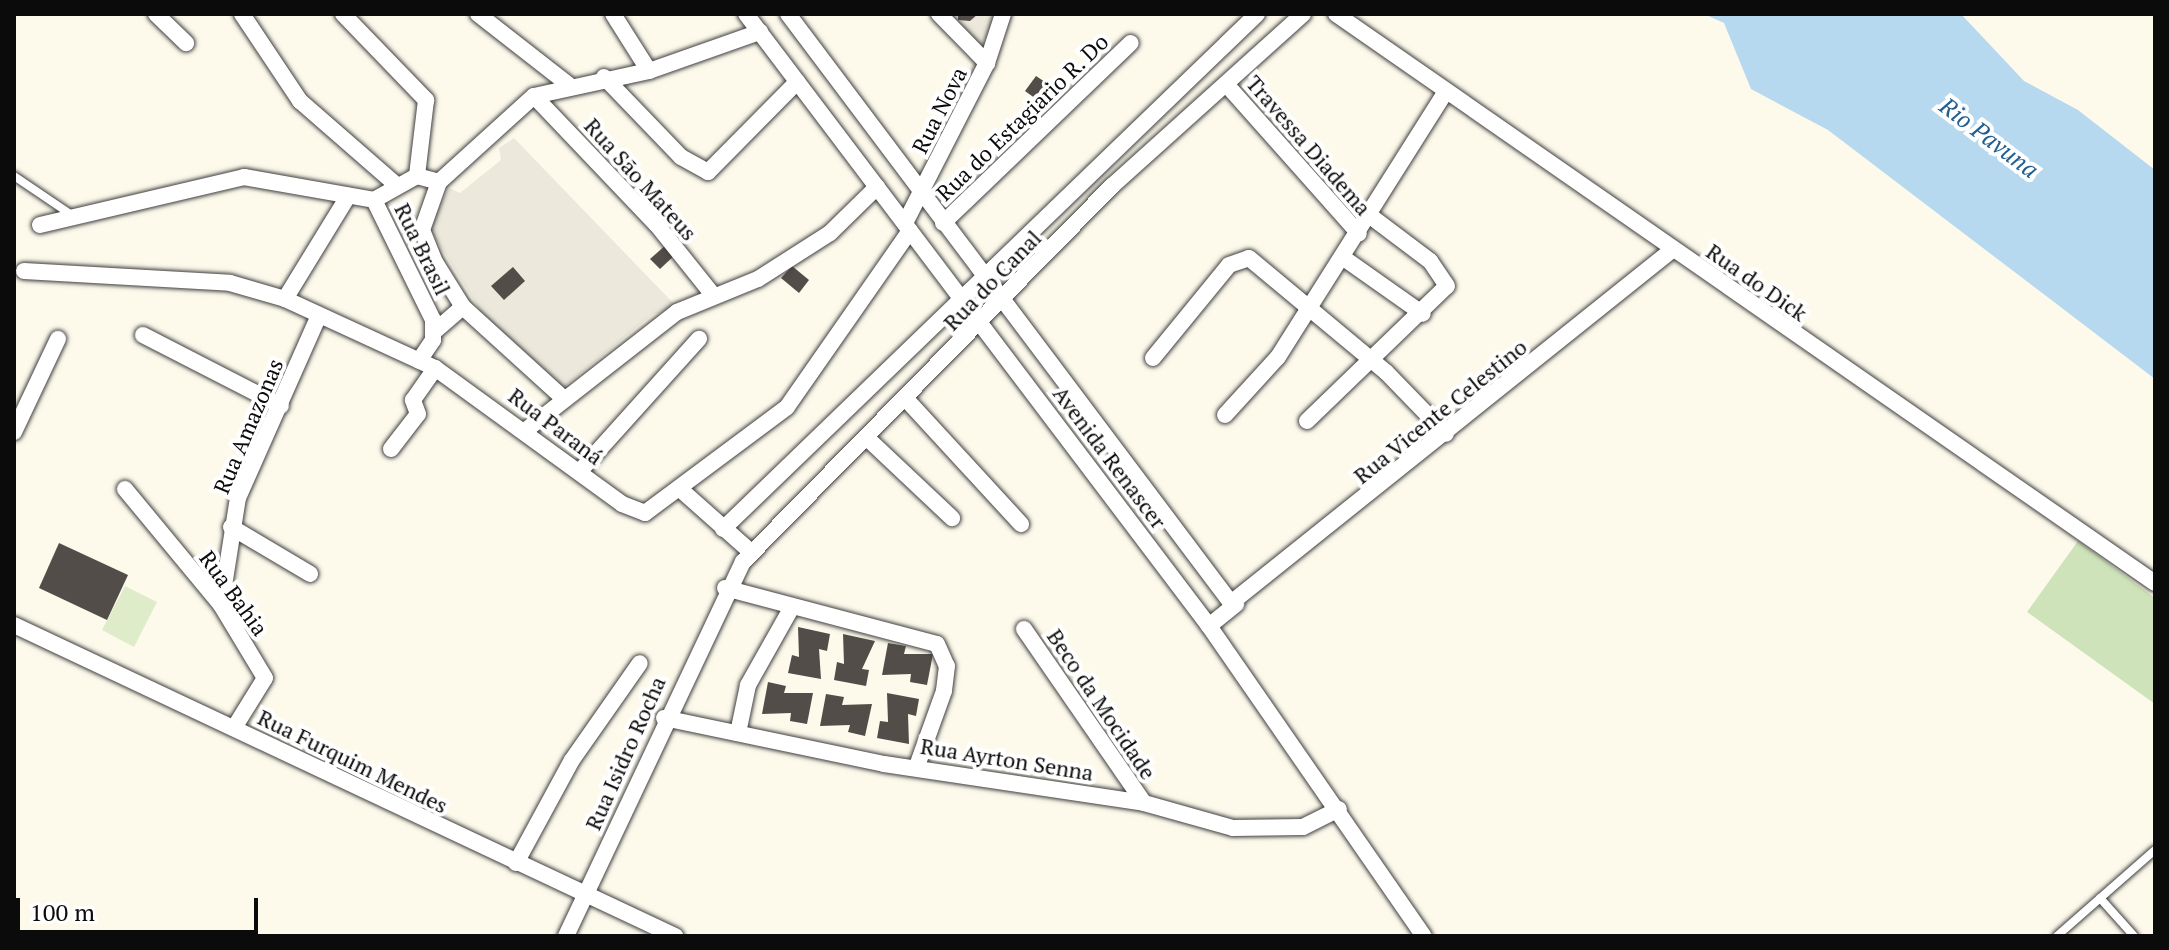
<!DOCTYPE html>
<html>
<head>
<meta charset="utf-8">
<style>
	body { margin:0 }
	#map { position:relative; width:2169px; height:950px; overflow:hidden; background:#fdfaec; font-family:"PT Serif",serif }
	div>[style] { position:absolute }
	.green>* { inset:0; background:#cee3b9 }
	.pitch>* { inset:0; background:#dfecca }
	.plaza>* { inset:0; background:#ece8dc }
	.water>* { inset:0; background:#b6d9ef }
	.building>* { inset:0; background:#534d49 }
	.roads { filter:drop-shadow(0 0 2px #3e3e3e) drop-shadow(0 0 2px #3e3e3e) }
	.service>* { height:8px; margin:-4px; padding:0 4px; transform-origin:4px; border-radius:4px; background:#fff }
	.minor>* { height:16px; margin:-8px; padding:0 8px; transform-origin:8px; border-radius:8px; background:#fff }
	span { translate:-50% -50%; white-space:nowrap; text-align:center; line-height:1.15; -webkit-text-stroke:8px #fff; paint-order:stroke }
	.street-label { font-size:22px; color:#0b0b0b }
	.water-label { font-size:24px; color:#225e8f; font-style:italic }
	.frame { position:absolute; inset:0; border:16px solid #0b0b0b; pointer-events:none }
	.scale { position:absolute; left:16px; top:898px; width:242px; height:36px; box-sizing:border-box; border:4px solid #0b0b0b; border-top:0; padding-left:10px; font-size:24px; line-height:28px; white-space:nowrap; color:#0b0b0b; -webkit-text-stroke:6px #fff; paint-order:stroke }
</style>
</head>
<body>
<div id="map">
	<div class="green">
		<div style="clip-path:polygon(2078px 541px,2155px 598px,2155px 704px,2027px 612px)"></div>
	</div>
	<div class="pitch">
		<div style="clip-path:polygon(125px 586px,157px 602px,134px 647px,102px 630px)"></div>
	</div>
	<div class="plaza">
		<div style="clip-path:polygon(944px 14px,999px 14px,980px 47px)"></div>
		<div style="clip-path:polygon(514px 138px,677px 307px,652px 315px,560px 390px,493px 331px,429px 228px,449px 188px,460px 193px,501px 160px,499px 148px)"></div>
	</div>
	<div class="water">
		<div style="clip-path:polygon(1704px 14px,1961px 14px,2024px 81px,2078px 110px,2155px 170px,2155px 379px,1828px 130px,1751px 89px,1724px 23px)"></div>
	</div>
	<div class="building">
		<div style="clip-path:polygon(958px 14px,978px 14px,970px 21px,958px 20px)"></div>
		<div style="clip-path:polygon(1036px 76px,1054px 88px,1043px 104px,1025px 91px)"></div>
		<div style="clip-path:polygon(667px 244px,676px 254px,660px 269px,650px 259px)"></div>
		<div style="clip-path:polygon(792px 266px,809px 280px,799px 293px,781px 278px)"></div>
		<div style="clip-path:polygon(513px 267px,525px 281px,504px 300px,491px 286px)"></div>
		<div style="clip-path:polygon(59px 543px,128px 575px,107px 620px,39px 588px)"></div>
		<div style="clip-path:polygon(798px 627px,830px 634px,827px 651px,819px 649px,821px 679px,788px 673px,792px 655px,799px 657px)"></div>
		<div style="clip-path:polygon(843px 634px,875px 641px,862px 669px,869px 670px,866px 686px,834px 680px,837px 662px,844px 664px)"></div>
		<div style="clip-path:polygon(888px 643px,906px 646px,904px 654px,933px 654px,927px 685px,910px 682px,911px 674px,882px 675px)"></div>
		<div style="clip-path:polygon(768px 682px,786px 686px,784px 693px,813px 693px,807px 724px,790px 721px,791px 713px,762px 714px)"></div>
		<div style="clip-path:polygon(887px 693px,919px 699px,916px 716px,908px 714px,909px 744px,877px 738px,880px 721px,888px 722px)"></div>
		<div style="clip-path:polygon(826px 694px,844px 697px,842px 705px,872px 704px,865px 736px,848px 732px,850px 725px,820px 726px)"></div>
	</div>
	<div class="roads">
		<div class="service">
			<div style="left:14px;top:176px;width:71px;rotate:34.1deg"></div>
			<div style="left:2100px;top:898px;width:51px;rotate:48.2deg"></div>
			<div style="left:2057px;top:936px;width:130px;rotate:-41.3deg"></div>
		</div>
		<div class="minor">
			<div style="left:156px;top:14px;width:42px;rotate:44deg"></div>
			<div style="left:242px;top:14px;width:105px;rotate:56.3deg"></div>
			<div style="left:300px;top:101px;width:126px;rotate:41.1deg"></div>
			<div style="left:343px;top:14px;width:120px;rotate:46deg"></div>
			<div style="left:426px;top:100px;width:77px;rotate:96.8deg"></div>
			<div style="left:478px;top:14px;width:115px;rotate:38deg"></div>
			<div style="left:613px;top:14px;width:67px;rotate:57.7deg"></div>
			<div style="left:746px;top:14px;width:767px;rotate:52.89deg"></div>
			<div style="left:1209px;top:626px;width:377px;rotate:55.3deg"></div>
			<div style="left:788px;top:14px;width:737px;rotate:53.05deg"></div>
			<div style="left:1231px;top:603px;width:565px;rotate:-38.68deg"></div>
			<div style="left:939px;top:14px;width:69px;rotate:45.6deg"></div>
			<div style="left:1336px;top:14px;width:997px;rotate:34.79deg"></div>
			<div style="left:604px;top:77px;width:111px;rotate:46.1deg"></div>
			<div style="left:681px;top:157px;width:31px;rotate:29deg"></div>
			<div style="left:708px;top:172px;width:127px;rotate:-45.3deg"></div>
			<div style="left:1226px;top:84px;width:200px;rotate:48.4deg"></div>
			<div style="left:534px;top:96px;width:178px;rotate:46.4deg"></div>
			<div style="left:657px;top:225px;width:90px;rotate:51.3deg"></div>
			<div style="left:439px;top:182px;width:51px;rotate:109.5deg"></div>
			<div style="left:422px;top:230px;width:35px;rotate:68deg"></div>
			<div style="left:435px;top:262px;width:53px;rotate:58.1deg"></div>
			<div style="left:463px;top:307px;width:137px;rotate:42.3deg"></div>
			<div style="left:374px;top:200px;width:49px;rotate:-29.2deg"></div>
			<div style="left:417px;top:176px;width:23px;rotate:15deg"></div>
			<div style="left:439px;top:182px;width:128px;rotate:-42.2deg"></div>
			<div style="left:534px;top:96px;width:118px;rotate:-12.3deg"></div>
			<div style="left:649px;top:71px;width:118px;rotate:-19.4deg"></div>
			<div style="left:374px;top:200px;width:134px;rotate:63.8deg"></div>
			<div style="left:433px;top:320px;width:20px;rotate:90deg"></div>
			<div style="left:433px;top:340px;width:25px;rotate:124deg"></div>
			<div style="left:905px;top:223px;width:180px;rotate:-62.9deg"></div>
			<div style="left:987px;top:63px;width:52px;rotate:-71.9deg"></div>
			<div style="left:943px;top:223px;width:260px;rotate:-43.8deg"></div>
			<div style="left:40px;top:225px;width:210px;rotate:-13.2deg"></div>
			<div style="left:244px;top:177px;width:132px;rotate:10deg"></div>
			<div style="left:1345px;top:259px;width:95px;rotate:35.2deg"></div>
			<div style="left:24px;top:271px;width:206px;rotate:3.3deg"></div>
			<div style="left:230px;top:283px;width:57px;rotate:16.2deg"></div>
			<div style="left:285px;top:299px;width:165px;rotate:24.7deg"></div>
			<div style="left:435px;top:368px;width:231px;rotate:36deg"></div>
			<div style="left:622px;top:504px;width:25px;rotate:21deg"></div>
			<div style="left:645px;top:513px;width:177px;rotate:-36.7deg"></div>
			<div style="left:787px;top:407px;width:215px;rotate:-55.1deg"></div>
			<div style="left:285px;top:299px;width:121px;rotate:-58.5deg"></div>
			<div style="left:435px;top:331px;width:37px;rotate:-41deg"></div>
			<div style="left:143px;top:335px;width:155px;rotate:27.2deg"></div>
			<div style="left:1153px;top:358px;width:120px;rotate:-50.7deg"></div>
			<div style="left:1229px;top:265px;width:21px;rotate:-19deg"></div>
			<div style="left:1249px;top:258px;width:178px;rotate:39.8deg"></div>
			<div style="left:1386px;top:372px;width:86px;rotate:45.9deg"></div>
			<div style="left:906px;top:399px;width:170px;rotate:47.4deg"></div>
			<div style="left:1225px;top:415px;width:79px;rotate:-47.6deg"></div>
			<div style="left:1278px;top:357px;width:312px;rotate:-57.7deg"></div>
			<div style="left:1307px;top:421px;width:194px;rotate:-44deg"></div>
			<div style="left:1447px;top:286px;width:30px;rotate:-124deg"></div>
			<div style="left:1430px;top:261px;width:76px;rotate:-143deg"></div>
			<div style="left:526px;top:430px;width:192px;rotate:-38deg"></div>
			<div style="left:677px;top:312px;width:87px;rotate:-22.2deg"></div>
			<div style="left:758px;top:279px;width:85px;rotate:-32.6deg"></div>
			<div style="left:830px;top:233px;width:66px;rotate:-44.4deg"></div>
			<div style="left:14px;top:432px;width:103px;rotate:-64.7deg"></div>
			<div style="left:867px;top:438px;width:117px;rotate:43.3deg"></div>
			<div style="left:391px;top:449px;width:44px;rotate:-52.4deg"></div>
			<div style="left:418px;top:414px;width:15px;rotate:-110deg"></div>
			<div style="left:413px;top:400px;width:39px;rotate:-55deg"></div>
			<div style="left:580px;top:471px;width:178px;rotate:-48deg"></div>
			<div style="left:125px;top:489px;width:151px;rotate:50.4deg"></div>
			<div style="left:221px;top:605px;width:85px;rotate:58.9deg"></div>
			<div style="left:265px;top:678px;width:59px;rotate:121.8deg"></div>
			<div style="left:680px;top:489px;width:96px;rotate:41.6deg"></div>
			<div style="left:231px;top:527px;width:92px;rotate:30.7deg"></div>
			<div style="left:723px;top:529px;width:742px;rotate:-43.96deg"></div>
			<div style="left:725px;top:588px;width:219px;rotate:14.8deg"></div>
			<div style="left:937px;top:644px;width:24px;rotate:66deg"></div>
			<div style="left:947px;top:666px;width:25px;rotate:97deg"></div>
			<div style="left:944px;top:691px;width:80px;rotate:109.8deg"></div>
			<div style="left:221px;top:605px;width:108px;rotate:-81deg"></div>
			<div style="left:238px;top:498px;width:200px;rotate:-66.1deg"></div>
			<div style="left:14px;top:625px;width:731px;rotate:25.2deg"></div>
			<div style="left:1209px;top:626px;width:35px;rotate:-39deg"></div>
			<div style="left:1024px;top:629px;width:211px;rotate:55.4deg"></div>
			<div style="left:664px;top:718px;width:225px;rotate:11.8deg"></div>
			<div style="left:884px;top:764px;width:263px;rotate:8.5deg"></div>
			<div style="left:1144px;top:803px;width:92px;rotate:15.7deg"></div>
			<div style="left:1233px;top:828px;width:70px;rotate:-0.8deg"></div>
			<div style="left:1303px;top:827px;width:40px;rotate:-26.6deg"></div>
			<div style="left:738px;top:733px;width:49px;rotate:-78.2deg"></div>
			<div style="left:748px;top:685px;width:90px;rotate:-60.6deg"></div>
			<div style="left:516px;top:863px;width:117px;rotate:-61.5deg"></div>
			<div style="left:572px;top:760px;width:118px;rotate:-55deg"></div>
			<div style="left:566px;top:936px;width:414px;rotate:-64.7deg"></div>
			<div style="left:743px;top:562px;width:527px;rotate:-45.54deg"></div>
			<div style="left:1112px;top:186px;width:257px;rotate:-42deg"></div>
		</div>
	</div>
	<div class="street-label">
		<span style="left:939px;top:110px;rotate:-63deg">Rua Nova</span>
		<span style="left:1022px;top:117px;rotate:-44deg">Rua do Estagiario R. Do</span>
		<span style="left:1309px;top:145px;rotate:49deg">Travessa Diadema</span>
		<span style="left:641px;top:179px;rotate:48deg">Rua São Mateus</span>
		<span style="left:423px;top:249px;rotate:64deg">Rua Brasil</span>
		<span style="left:992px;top:280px;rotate:-46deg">Rua do Canal</span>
		<span style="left:1757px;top:282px;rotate:35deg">Rua do Dick</span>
		<span style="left:1440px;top:411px;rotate:-39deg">Rua Vicente Celestino</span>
		<span style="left:248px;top:426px;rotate:-67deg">Rua Amazonas</span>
		<span style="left:556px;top:426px;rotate:37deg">Rua Paraná</span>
		<span style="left:1110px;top:457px;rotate:53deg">Avenida Renascer</span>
		<span style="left:234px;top:593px;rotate:54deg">Rua Bahia</span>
		<span style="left:1102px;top:704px;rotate:56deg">Beco da Mocidade</span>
		<span style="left:625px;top:753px;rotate:-66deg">Rua Isidro Rocha</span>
		<span style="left:1007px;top:759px;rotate:9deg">Rua Ayrton Senna</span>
		<span style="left:353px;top:761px;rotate:26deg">Rua Furquim Mendes</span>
	</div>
	<div class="water-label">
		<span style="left:1989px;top:138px;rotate:37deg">Rio Pavuna</span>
	</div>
	<div class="frame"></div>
	<div class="scale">100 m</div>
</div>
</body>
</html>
